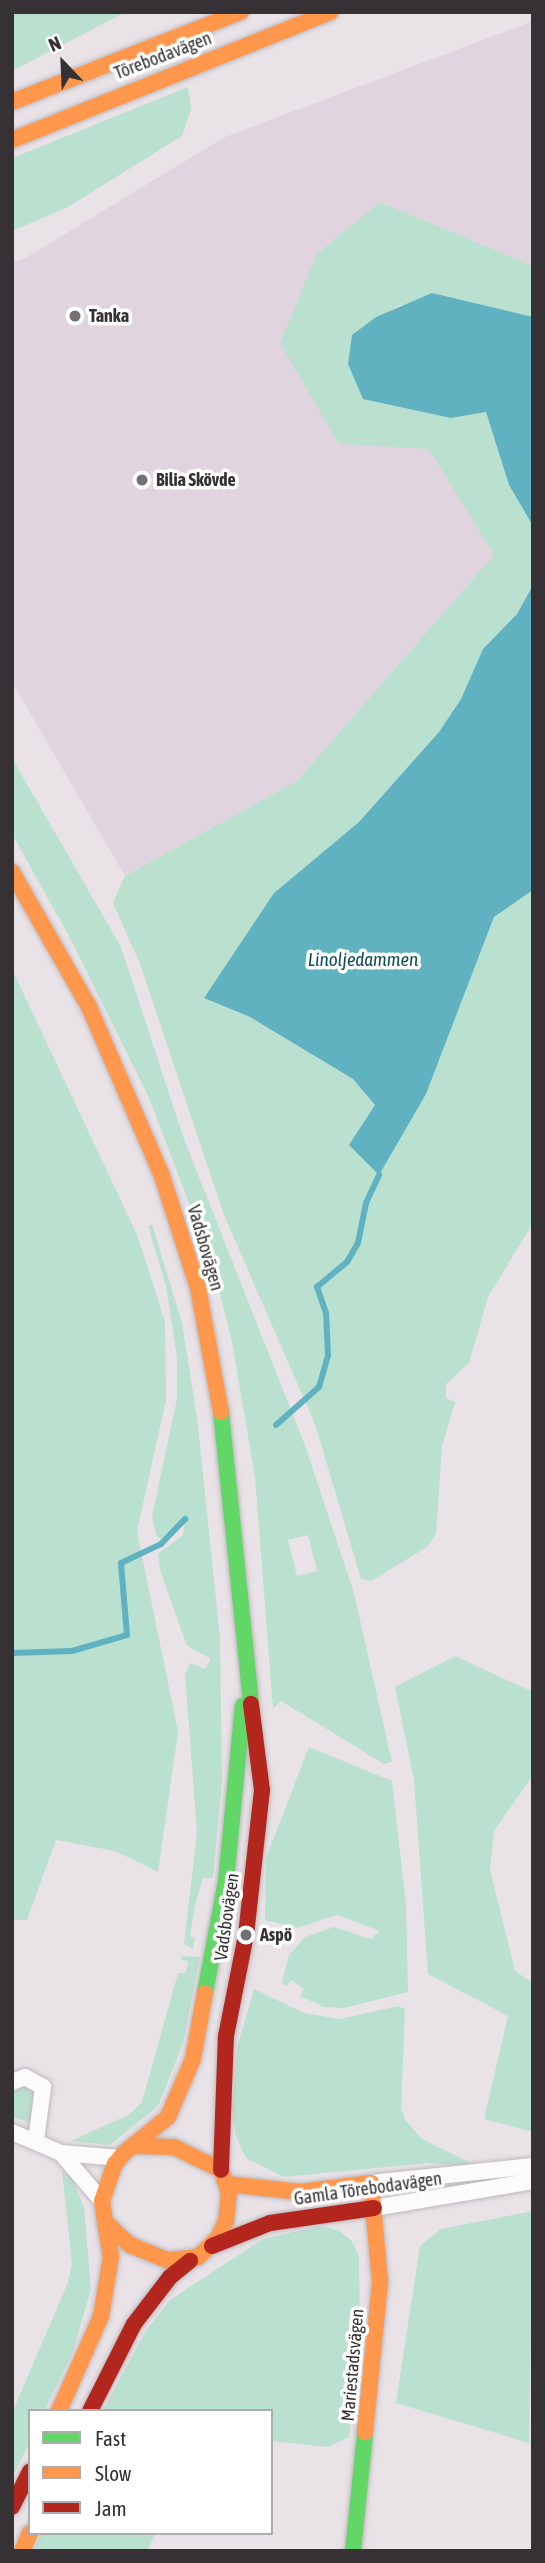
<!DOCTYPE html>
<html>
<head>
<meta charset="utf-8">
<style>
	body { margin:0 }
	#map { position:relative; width:545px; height:2563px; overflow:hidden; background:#e9e3e8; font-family:"Asap Condensed",sans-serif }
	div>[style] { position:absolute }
	.built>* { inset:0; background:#e0d4df }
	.green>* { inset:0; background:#bae0d0 }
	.water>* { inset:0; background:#60b2c1 }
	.stream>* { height:6px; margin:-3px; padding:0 3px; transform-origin:3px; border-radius:3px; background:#60b2c1 }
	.roads { filter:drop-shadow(0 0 2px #beb9bd) drop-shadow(0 0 2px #beb9bd) }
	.street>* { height:16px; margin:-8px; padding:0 8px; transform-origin:8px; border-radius:8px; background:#fcfbfc }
	.fast>* { height:16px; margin:-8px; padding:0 8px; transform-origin:8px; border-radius:8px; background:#63d668 }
	.slow>* { height:16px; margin:-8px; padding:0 8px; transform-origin:8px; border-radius:8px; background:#ff974d }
	.jam>* { height:16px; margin:-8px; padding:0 8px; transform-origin:8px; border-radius:8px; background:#b3261e }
	.dots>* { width:19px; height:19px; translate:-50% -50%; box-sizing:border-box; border:4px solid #fff; border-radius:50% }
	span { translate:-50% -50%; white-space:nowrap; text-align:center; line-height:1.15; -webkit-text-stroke:7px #fff; paint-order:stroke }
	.street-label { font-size:18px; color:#353135 }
	.poi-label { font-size:18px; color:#353135; font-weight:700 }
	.left { translate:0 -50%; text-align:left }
	.water-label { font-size:19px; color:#0d4f59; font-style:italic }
	.frame { position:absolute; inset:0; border:14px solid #353135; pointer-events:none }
	.legend { position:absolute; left:28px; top:2409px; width:245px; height:126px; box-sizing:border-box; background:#fff; border:2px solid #aeadae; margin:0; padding:9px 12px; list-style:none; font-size:21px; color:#353135 }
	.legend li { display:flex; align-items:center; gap:14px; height:35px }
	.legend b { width:35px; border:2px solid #aeadae }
	.north { position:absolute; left:28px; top:28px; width:70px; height:70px; -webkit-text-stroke:5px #fff; paint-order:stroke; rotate:337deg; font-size:19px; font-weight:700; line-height:28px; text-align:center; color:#353135 }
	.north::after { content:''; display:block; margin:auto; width:24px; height:32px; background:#353135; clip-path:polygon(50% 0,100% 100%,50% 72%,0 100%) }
</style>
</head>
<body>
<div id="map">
	<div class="built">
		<div style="clip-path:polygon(533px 21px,533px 266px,380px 202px,339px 444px,429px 448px,494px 555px,297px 781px,125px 876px,12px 682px,12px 262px,22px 260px,225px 137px)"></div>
	</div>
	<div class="green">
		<div style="clip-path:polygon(12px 12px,126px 12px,12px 71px)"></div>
		<div style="clip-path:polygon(188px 87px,191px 109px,182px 136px,68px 207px,12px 231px,12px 158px)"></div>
		<div style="clip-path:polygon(380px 202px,533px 266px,533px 317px,400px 305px,352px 335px,451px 418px,486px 412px,509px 485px,533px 526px,533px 585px,517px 614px,483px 649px,461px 699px,439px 732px,359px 822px,274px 893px,204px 998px,250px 1017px,353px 1079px,375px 1105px,426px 1094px,494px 917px,533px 890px,533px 1223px,488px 1297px,469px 1363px,446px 1384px,446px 1398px,455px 1402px,442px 1446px,436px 1534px,427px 1547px,371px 1581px,361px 1579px,315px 1424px,224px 1215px,140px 964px,113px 903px,125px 876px,297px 781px,494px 555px,429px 449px,339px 444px,280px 343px,317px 254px)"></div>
		<div style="clip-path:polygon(evenodd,12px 758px,121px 947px,184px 1139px,306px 1448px,354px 1593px,392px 1762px,384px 1764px,281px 1701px,273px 1708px,255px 1477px,231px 1337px,212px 1264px,149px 1098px,70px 938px,12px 834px,12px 758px,308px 1535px,317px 1571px,297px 1576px,288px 1540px,308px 1535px)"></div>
		<div style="clip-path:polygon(12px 969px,138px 1237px,165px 1322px,166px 1400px,137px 1531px,178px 1732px,158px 1872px,115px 1851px,56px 1840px,27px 1920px,12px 1920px)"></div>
		<div style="clip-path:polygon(152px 1224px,182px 1323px,197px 1417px,220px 1638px,222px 1781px,213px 1878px,203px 1878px,195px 1905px,190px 1937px,195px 1937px,193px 1949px,184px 1944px,197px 1832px,185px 1674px,190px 1663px,205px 1669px,211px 1659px,187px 1646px,160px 1570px,158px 1554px,183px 1535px,185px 1520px,161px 1539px,156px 1536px,152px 1516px,177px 1399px,177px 1358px,166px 1286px,148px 1226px)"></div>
		<div style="clip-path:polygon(455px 1656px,533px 1692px,533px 1775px,494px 1831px,490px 1870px,515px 1971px,533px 1983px,533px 2132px,484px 2119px,508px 2016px,428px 1974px,414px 1780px,395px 1687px)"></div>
		<div style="clip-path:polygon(309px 1747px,392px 1781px,406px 1905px,408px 1992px,344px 2008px,324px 2007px,300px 1996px,304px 1989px,291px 1980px,286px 1986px,282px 1983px,289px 1955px,305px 1937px,334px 1927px,371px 1939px,380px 1931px,337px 1915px,297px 1928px,265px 1920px,266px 1858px)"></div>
		<div style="clip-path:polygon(182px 1956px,200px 1957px,183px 2043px,158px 2106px,110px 2145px,71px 2141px,130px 2114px,142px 2102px,178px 1973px,186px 1973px,188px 1961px,181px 1960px)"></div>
		<div style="clip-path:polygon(254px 1989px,304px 2013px,340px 2019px,398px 2006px,405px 2009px,401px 2109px,406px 2121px,422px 2139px,477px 2166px,427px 2163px,284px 2177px,246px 2158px,236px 2136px,232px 2110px,237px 2048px)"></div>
		<div style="clip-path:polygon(23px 2086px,35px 2093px,32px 2123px,12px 2117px,12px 2094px)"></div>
		<div style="clip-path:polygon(62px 2171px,71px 2177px,84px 2207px,91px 2289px,72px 2354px,44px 2411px,30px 2411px,30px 2441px,12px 2478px,12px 2413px,67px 2285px,72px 2264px)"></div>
		<div style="clip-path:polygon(533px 2211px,529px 2443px,396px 2403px,420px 2246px,441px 2229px)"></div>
		<div style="clip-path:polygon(320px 2226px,338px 2230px,351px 2240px,359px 2255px,360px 2336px,349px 2437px,328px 2447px,271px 2441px,271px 2411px,103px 2411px,145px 2332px,170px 2300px,263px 2239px)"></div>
		<div style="clip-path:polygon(42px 2533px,156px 2533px,147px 2551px,33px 2551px)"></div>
	</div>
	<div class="water">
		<div style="clip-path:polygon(432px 293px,533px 317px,533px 526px,509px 485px,486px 412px,451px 418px,363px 399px,348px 364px,352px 335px,376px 317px)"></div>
		<div style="clip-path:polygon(533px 585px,533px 890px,494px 917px,426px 1094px,379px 1175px,349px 1145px,375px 1105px,353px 1079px,250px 1017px,204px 998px,274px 893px,359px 822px,439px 732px,461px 699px,483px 649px,517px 614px)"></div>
	</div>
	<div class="stream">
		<div style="left:276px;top:1425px;width:57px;rotate:-41.5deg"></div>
		<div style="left:319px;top:1387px;width:33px;rotate:-74deg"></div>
		<div style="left:328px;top:1355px;width:42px;rotate:-92.7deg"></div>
		<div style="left:326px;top:1313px;width:28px;rotate:-109deg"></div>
		<div style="left:317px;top:1287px;width:39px;rotate:-40deg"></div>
		<div style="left:347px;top:1262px;width:22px;rotate:-60deg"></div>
		<div style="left:358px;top:1243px;width:41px;rotate:-78.7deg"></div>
		<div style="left:366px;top:1203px;width:31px;rotate:-65deg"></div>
		<div style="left:12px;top:1653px;width:60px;rotate:-1.9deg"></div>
		<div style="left:72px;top:1651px;width:57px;rotate:-16.2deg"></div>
		<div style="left:127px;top:1635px;width:72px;rotate:-94.8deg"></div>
		<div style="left:121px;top:1563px;width:44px;rotate:-25.4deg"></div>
		<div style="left:161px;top:1544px;width:35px;rotate:-46deg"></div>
	</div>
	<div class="roads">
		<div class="street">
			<div style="left:12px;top:2082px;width:14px;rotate:-21deg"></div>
			<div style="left:25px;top:2077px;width:21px;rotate:29deg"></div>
			<div style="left:43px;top:2087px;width:54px;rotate:97.4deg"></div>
			<div style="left:12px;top:2132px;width:53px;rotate:23.2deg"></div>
			<div style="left:61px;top:2153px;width:59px;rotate:4.8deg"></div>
			<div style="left:61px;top:2153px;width:63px;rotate:49.5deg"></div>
			<div style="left:371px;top:2183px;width:163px;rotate:-6deg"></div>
			<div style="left:374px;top:2208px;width:161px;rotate:-9.6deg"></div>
		</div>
		<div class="fast">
			<div style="left:221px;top:1412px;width:294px;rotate:84.1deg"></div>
			<div style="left:205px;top:1993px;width:114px;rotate:-79.4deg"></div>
			<div style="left:226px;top:1881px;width:176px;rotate:-84.5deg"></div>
			<div style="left:353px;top:2551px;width:120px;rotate:-84.2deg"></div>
		</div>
		<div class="slow">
			<div style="left:12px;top:102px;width:246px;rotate:-21.5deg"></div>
			<div style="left:12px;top:140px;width:343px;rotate:-21.9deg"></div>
			<div style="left:12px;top:872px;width:155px;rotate:60.3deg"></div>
			<div style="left:89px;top:1007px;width:184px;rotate:66.6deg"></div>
			<div style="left:162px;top:1176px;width:118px;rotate:72.2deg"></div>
			<div style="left:198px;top:1288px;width:126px;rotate:79.5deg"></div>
			<div style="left:134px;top:2146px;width:40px;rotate:1.4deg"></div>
			<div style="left:174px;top:2147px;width:52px;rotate:26.1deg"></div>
			<div style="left:221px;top:2170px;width:24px;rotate:71deg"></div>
			<div style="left:229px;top:2193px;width:28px;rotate:96deg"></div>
			<div style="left:226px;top:2221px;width:19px;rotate:115deg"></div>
			<div style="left:218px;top:2238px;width:28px;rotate:136deg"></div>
			<div style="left:198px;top:2257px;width:31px;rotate:174deg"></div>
			<div style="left:167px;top:2260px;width:40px;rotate:-158deg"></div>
			<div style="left:130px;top:2245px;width:34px;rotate:-137deg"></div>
			<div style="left:105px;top:2222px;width:21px;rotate:-98deg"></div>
			<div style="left:102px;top:2201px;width:39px;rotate:-71deg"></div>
			<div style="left:115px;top:2164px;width:14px;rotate:-51deg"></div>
			<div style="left:124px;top:2153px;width:57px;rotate:-39.3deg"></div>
			<div style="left:168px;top:2117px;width:63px;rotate:-66.7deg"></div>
			<div style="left:193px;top:2059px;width:67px;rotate:-79.7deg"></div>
			<div style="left:227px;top:2184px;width:73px;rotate:6.3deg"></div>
			<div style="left:300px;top:2192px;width:72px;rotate:-7.2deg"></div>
			<div style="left:371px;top:2183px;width:99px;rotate:84.8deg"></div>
			<div style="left:380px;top:2282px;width:151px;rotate:95.7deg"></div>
			<div style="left:59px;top:2411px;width:104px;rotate:-66.1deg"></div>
			<div style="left:101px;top:2316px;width:60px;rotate:-80.4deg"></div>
			<div style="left:111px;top:2257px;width:36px;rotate:-100deg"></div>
			<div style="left:22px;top:2551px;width:20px;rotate:-66deg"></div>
		</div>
		<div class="jam">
			<div style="left:221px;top:2170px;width:134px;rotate:-87.9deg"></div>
			<div style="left:226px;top:2036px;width:103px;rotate:-78.8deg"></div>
			<div style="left:246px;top:1935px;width:146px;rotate:-83.7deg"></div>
			<div style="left:262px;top:1790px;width:87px;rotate:-97.3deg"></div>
			<div style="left:212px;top:2246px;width:62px;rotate:-21.6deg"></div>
			<div style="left:270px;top:2223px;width:105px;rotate:-8.2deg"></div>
			<div style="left:90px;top:2411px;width:97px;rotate:-63.2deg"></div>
			<div style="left:134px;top:2324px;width:59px;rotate:-52.5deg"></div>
			<div style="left:170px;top:2277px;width:26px;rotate:-39deg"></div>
			<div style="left:12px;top:2507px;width:40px;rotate:-63.4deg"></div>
		</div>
	</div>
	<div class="dots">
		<div style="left:75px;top:316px;background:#746f74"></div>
		<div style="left:142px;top:480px;background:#746f74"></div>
		<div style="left:246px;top:1935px;background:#746f74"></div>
	</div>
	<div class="street-label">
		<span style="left:163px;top:56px;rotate:-21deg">Törebodavägen</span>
		<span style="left:205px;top:1248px;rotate:74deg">Vadsbovägen</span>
		<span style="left:227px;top:1917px;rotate:-82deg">Vadsbovägen</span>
		<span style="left:368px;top:2189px;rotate:-8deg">Gamla Törebodavägen</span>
		<span style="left:353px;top:2365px;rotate:-85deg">Mariestadsvägen</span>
	</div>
	<div class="poi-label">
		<span class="left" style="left:89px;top:316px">Tanka</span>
		<span class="left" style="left:156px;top:480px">Bilia Skövde</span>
		<span class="left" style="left:260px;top:1935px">Aspö</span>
	</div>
	<div class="water-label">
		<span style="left:363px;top:960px">Linoljedammen</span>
	</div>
	<div class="frame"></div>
	<ul class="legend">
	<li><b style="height:9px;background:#63d668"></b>Fast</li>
	<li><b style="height:9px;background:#ff974d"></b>Slow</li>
	<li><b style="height:9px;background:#b3261e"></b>Jam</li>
	</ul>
	<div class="north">N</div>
</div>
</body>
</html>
